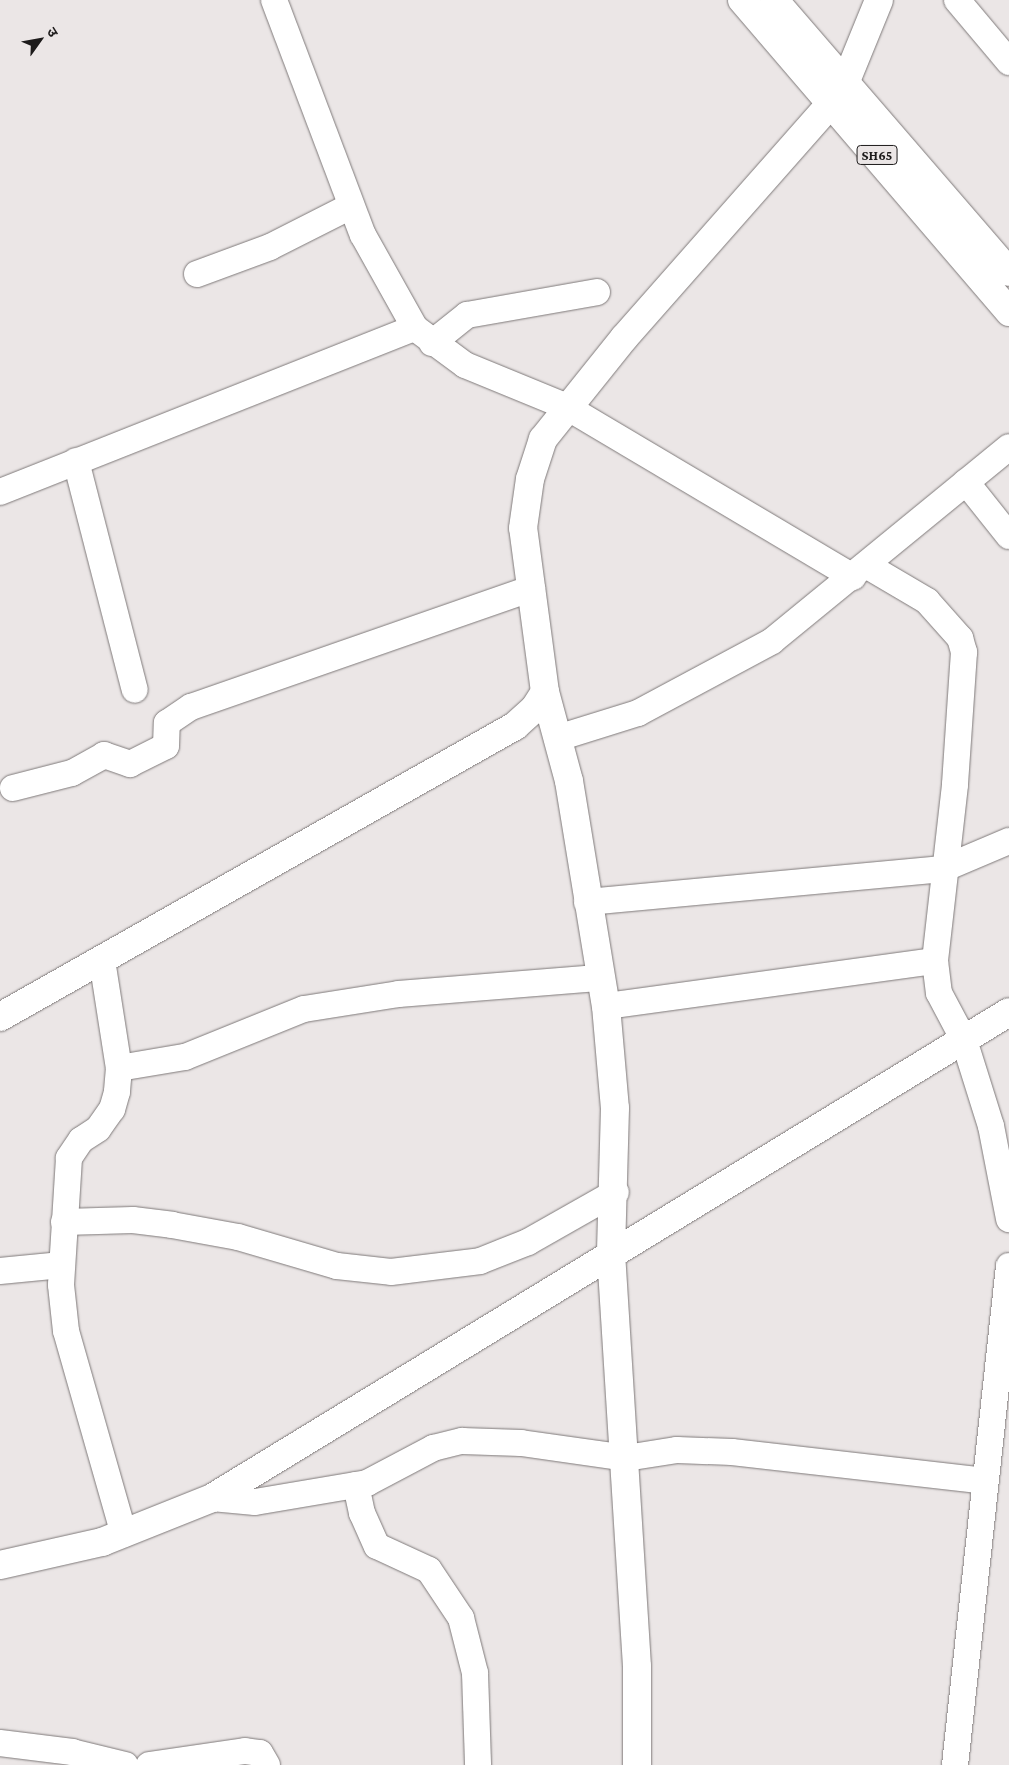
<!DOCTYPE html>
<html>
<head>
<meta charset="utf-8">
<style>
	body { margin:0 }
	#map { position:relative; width:1009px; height:1765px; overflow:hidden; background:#ebe6e6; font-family:"Crimson Pro","Noto Sans Devanagari",serif }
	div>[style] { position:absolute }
	.roads { filter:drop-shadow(0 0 1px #7e7979) drop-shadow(0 0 1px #7e7979) }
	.street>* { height:26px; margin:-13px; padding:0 13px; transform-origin:13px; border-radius:13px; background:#fff }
	.secondary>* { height:28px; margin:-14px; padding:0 14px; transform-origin:14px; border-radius:14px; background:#fff }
	.primary>* { height:28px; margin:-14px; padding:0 14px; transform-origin:14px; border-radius:14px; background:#fff }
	span { translate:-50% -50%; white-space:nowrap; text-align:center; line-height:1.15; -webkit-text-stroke:4.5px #ebe6e6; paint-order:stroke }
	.shield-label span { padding:1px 4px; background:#ebe6e6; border:1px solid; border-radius:4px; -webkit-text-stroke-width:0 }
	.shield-label { font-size:14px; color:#1d1b1b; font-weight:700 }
	.north { position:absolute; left:15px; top:15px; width:50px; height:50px; -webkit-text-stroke:4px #ebe6e6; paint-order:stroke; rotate:58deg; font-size:14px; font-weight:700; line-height:20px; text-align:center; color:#1d1b1b }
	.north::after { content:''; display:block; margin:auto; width:18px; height:22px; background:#1d1b1b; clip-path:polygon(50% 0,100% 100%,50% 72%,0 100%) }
</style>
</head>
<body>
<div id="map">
	<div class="roads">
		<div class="street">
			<div style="left:274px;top:0;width:251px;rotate:69.3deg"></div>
			<div style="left:363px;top:235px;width:107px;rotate:60.8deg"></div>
			<div style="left:415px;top:328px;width:62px;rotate:36.5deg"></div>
			<div style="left:465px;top:365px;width:108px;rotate:22.3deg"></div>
			<div style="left:565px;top:406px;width:335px;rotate:30.7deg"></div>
			<div style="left:957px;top:0;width:81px;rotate:50deg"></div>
			<div style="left:197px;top:274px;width:78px;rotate:-20.3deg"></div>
			<div style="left:270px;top:247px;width:91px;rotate:-26.8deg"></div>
			<div style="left:432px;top:343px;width:45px;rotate:-38.7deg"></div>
			<div style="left:467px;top:315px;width:132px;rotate:-10deg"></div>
			<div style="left:76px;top:461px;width:236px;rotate:75.6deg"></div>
			<div style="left:966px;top:482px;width:69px;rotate:51.5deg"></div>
			<div style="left:0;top:492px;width:446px;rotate:-21.6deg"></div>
			<div style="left:866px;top:565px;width:71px;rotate:30.5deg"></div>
			<div style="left:927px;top:601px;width:50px;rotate:48.3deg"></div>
			<div style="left:960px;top:638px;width:15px;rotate:74deg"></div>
			<div style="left:964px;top:652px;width:133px;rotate:93.9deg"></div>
			<div style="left:955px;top:785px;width:177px;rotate:96.5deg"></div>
			<div style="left:935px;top:961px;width:32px;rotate:83deg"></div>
			<div style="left:939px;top:993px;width:53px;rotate:62deg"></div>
			<div style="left:964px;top:1040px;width:90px;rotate:72.6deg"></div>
			<div style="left:991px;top:1126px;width:95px;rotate:79deg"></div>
			<div style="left:561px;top:737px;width:81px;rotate:-17.3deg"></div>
			<div style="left:638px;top:713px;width:152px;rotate:-28.2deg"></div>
			<div style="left:772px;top:641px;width:306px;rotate:-39.3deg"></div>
			<div style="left:13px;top:788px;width:61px;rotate:-14.3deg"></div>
			<div style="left:72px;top:773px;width:37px;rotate:-29deg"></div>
			<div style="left:104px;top:755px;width:28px;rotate:19deg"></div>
			<div style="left:130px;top:764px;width:40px;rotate:-26.6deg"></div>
			<div style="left:166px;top:746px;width:23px;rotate:-88deg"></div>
			<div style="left:167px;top:723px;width:29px;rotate:-34deg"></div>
			<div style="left:191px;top:707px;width:361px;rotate:-19.2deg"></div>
			<div style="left:587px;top:902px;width:358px;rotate:-5.3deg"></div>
			<div style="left:943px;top:869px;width:72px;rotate:-23deg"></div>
			<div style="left:102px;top:960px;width:109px;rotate:81.1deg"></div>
			<div style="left:119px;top:1068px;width:24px;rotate:95deg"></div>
			<div style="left:117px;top:1092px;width:18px;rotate:106deg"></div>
			<div style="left:112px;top:1109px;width:24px;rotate:125deg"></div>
			<div style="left:98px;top:1129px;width:20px;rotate:147deg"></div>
			<div style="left:81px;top:1140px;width:22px;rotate:124deg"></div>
			<div style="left:69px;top:1158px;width:127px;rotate:93.6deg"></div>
			<div style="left:61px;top:1285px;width:46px;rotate:83.8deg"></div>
			<div style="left:66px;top:1331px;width:211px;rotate:74.1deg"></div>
			<div style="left:606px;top:1006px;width:332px;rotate:-7.8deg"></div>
			<div style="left:119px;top:1068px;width:67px;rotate:-9.5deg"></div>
			<div style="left:185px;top:1057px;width:128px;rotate:-22deg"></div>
			<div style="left:304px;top:1009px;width:96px;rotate:-9deg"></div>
			<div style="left:399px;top:994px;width:202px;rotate:-4.6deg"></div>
			<div style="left:64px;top:1222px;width:69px;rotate:-1.7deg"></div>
			<div style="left:133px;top:1220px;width:39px;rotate:7deg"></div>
			<div style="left:172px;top:1225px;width:67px;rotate:10.3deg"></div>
			<div style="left:238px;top:1237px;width:103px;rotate:16.3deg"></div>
			<div style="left:337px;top:1266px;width:54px;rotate:6.3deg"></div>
			<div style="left:391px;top:1272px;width:90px;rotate:-7deg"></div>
			<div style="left:480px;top:1261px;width:52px;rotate:-21.6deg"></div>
			<div style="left:528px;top:1242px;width:101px;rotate:-29.6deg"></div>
			<div style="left:0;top:1271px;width:62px;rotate:-5.5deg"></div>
			<div style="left:356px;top:1485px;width:29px;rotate:78deg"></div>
			<div style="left:362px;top:1513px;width:36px;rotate:66deg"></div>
			<div style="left:377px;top:1546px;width:57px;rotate:24.8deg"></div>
			<div style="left:429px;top:1570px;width:58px;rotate:56.3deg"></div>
			<div style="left:461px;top:1618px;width:57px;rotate:75.7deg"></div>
			<div style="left:475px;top:1673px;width:92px;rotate:88.1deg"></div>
			<div style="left:212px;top:1498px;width:43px;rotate:5.3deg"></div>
			<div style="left:255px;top:1502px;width:114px;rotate:-9.6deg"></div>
			<div style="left:367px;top:1483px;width:75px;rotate:-27.9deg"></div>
			<div style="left:433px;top:1448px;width:30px;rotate:-14deg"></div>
			<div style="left:462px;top:1441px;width:59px;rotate:1.9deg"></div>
			<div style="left:521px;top:1443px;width:106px;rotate:8.1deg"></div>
			<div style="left:626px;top:1458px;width:52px;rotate:-8.9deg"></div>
			<div style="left:677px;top:1450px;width:55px;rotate:2.1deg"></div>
			<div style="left:732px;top:1452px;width:255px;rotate:6.5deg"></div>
			<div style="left:0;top:1743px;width:73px;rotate:7.1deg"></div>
			<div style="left:72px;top:1752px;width:55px;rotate:13.8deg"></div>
			<div style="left:149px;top:1765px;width:97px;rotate:-8.3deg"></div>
			<div style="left:245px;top:1751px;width:15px;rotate:8deg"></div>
			<div style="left:260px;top:1753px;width:14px;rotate:60deg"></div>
			<div style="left:955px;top:1765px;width:502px;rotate:-83.82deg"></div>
		</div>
		<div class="secondary">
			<div style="left:545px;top:692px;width:92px;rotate:74.9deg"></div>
			<div style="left:569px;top:781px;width:228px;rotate:80.7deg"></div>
			<div style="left:606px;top:1006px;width:102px;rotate:85deg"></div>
			<div style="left:615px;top:1108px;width:145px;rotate:91.6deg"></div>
			<div style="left:611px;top:1253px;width:415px;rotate:86.4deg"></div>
			<div style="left:637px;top:1667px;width:98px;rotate:90deg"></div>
			<div style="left:0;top:1017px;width:592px;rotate:-29.47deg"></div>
			<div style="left:515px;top:726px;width:25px;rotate:-42deg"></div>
			<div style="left:534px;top:709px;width:20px;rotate:-57deg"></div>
			<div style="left:545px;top:692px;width:165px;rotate:-97.6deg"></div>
			<div style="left:523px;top:528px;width:49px;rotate:-81.9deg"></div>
			<div style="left:530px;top:479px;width:42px;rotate:-72deg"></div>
			<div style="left:543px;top:439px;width:129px;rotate:-51.3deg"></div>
			<div style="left:624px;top:338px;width:315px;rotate:-48.6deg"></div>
			<div style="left:832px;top:102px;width:25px;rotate:-56deg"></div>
			<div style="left:846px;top:81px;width:87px;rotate:-67.8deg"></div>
			<div style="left:0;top:1565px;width:105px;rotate:-12.7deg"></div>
			<div style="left:102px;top:1542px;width:118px;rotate:-21.8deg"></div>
			<div style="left:212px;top:1498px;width:933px;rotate:-31.37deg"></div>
		</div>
		<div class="primary">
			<div style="left:742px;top:0;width:411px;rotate:49.4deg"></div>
			<div style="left:774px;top:0;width:359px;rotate:49.2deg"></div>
		</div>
	</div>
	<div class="shield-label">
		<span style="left:877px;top:155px">SH65</span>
	</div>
	<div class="north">उ</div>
</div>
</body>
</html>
